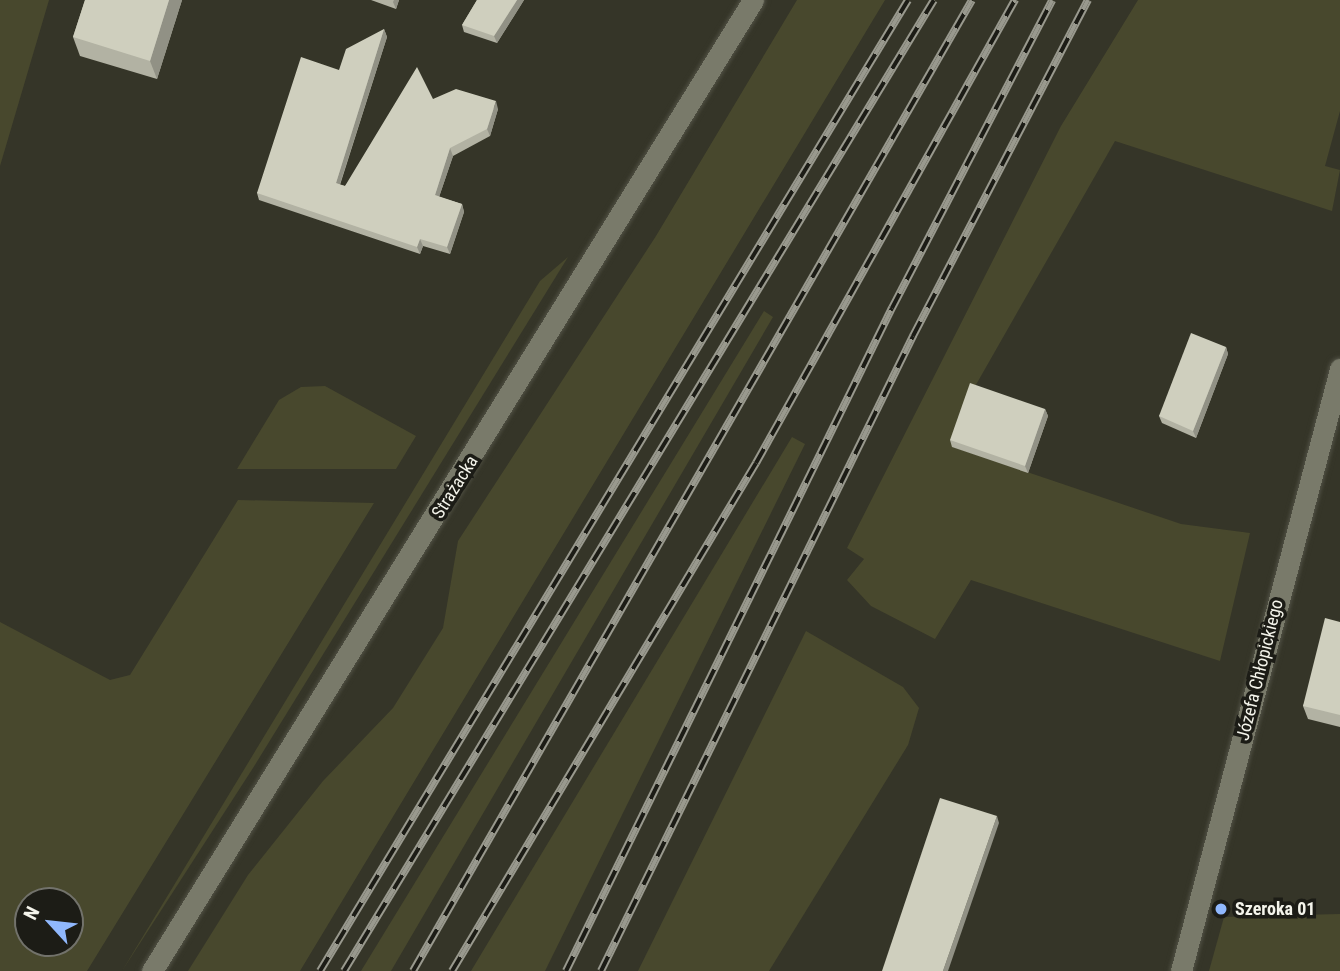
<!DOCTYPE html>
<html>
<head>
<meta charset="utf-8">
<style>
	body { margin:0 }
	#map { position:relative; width:1340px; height:971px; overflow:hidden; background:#353528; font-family:"Roboto Condensed",sans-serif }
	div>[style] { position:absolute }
	.green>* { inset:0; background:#48482d }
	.roads { filter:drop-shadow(0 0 2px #515145) drop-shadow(0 0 2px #515145) }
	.minor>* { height:21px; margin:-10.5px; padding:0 10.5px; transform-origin:10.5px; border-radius:10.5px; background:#797a6a }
	.secondary>* { height:21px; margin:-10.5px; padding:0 10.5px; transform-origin:10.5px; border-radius:10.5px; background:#797a6a }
	.rail>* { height:8px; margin-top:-4px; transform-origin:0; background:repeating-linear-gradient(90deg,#1c1c16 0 16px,#99998e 0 32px); box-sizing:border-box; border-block:2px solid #99998e }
	.wall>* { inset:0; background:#b2b2a3 }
	.shaded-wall>* { inset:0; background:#919185 }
	.building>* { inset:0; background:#cfcfbe }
	.dots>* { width:19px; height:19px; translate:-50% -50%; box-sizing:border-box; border:4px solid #1c1c16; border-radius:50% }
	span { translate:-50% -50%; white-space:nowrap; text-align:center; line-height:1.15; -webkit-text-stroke:7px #1c1c16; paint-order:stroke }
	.street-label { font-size:18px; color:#f4f4eb }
	.poi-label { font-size:18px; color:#f4f4eb; font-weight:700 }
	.left { translate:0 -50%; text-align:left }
	.north { position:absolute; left:14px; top:887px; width:70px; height:70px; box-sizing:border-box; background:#1c1c16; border:2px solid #72726b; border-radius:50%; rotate:297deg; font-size:19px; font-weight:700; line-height:28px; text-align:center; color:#f4f4eb }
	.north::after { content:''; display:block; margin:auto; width:24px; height:32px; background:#90b8fd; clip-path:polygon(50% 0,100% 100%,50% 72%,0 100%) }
</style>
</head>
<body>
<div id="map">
	<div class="green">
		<div style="clip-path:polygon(0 0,49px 0,0 166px)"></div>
		<div style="clip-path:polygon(797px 0,885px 0,300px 971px,188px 971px,248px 875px,323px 781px,393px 708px,443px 628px,458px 541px,656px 236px)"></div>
		<div style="clip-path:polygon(1138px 0,1340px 0,1340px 111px,1325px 166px,1340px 170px,1332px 211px,1115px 141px,973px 390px,953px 447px,1181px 524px,1250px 533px,1220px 661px,971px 580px,935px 639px,871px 606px,847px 580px,864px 559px,847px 548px,1061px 126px)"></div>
		<div style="clip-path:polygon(568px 257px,253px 768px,122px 971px,540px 281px)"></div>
		<div style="clip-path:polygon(764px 311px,773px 317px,391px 971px,361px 971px)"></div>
		<div style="clip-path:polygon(325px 386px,416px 436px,396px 469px,237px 469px,279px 400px,301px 387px)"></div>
		<div style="clip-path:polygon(792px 437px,805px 444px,545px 971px,471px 971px)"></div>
		<div style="clip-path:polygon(evenodd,238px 500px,374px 503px,87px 971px,0 971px,0 622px,110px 680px,130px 675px,238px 500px,28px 901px,70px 901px,70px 943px,28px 943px,28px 901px)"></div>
		<div style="clip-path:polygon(806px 631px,903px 687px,919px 708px,908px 745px,769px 971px,638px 971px)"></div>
		<div style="clip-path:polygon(1340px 914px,1340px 971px,1209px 971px,1224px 917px)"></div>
	</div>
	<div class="roads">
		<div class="minor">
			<div style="left:1181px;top:971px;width:623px;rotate:-75.2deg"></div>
		</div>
		<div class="secondary">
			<div style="left:152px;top:971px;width:1142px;rotate:-58.24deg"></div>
		</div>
	</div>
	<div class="rail">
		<div style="left:320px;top:971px;width:1135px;rotate:-58.8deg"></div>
		<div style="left:344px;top:971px;width:1136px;rotate:-58.72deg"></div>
		<div style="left:413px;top:971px;width:1120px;rotate:-60.07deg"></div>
		<div style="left:452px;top:971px;width:592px;rotate:-59.1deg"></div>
		<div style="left:756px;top:463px;width:531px;rotate:-60.78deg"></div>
		<div style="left:566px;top:971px;width:739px;rotate:-63.82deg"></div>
		<div style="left:892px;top:308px;width:347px;rotate:-62.5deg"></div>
		<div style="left:601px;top:971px;width:708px;rotate:-63.83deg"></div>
		<div style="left:913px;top:336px;width:379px;rotate:-62.5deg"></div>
	</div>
	<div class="wall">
		<div style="clip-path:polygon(85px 0,182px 0,157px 79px,80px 56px,73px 37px)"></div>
		<div style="clip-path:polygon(371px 0,399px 0,396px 9px)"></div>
		<div style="clip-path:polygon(477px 0,524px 0,497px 43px,464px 32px,462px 25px)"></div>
		<div style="clip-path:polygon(384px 29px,387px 37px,340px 185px,345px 186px,433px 99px,498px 109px,490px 136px,453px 156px,439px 197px,462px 204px,464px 212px,450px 254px,423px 246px,420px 254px,259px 200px,257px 193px)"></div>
		<div style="clip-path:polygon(1226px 347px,1228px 354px,1196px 438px,1162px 423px,1159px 416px)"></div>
		<div style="clip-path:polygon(1045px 409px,1048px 416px,1028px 473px,952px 447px,950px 440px)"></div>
		<div style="clip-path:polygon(1340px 622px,1340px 727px,1308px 719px,1303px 706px)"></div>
	</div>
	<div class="shaded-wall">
		<div style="clip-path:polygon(169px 0,182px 0,157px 79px,150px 61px)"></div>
		<div style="clip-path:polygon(394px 0,399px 0,396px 9px,393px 2px)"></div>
		<div style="clip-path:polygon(517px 0,524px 0,497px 43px,494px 36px)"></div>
		<div style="clip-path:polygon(384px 29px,387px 37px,338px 190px,336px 183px)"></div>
		<div style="clip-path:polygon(496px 101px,498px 109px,490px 136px,487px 129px)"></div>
		<div style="clip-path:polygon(450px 148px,453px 156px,437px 203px,435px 195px)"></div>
		<div style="clip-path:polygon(462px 204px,464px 212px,450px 254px,447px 247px)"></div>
		<div style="clip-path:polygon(420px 239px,423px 246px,420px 254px,417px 247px)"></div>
		<div style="clip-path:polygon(1226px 347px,1228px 354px,1196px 438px,1193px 431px)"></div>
		<div style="clip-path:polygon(1045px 409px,1048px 416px,1028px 473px,1025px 466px)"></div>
		<div style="clip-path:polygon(997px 816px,999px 823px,948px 971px,943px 971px)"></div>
	</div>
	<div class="building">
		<div style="clip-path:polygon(85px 0,169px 0,150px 61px,73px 37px)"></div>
		<div style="clip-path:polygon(477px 0,517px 0,494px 36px,462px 25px)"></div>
		<div style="clip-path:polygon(384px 29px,336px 183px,345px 186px,417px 67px,433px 99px,456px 89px,496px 101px,487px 129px,450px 148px,435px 195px,462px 204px,447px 247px,420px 239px,417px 247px,257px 193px,301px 57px,339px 70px,346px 49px)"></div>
		<div style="clip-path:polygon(1191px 333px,1226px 347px,1193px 431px,1159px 416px)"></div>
		<div style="clip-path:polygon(970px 383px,1045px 409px,1025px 466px,950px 440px)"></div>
		<div style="clip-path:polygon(1325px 618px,1340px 622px,1340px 715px,1303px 706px)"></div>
		<div style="clip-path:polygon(940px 798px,997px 816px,943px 971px,882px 971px)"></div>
	</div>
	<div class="dots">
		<div style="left:1221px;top:909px;background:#90b8fd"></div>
	</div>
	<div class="street-label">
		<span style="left:455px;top:487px;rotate:-58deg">Strażacka</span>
		<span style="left:1260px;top:670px;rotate:-76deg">Józefa Chłopickiego</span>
	</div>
	<div class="poi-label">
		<span class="left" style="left:1235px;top:909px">Szeroka 01</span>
	</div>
	<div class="north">N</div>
</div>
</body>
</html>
